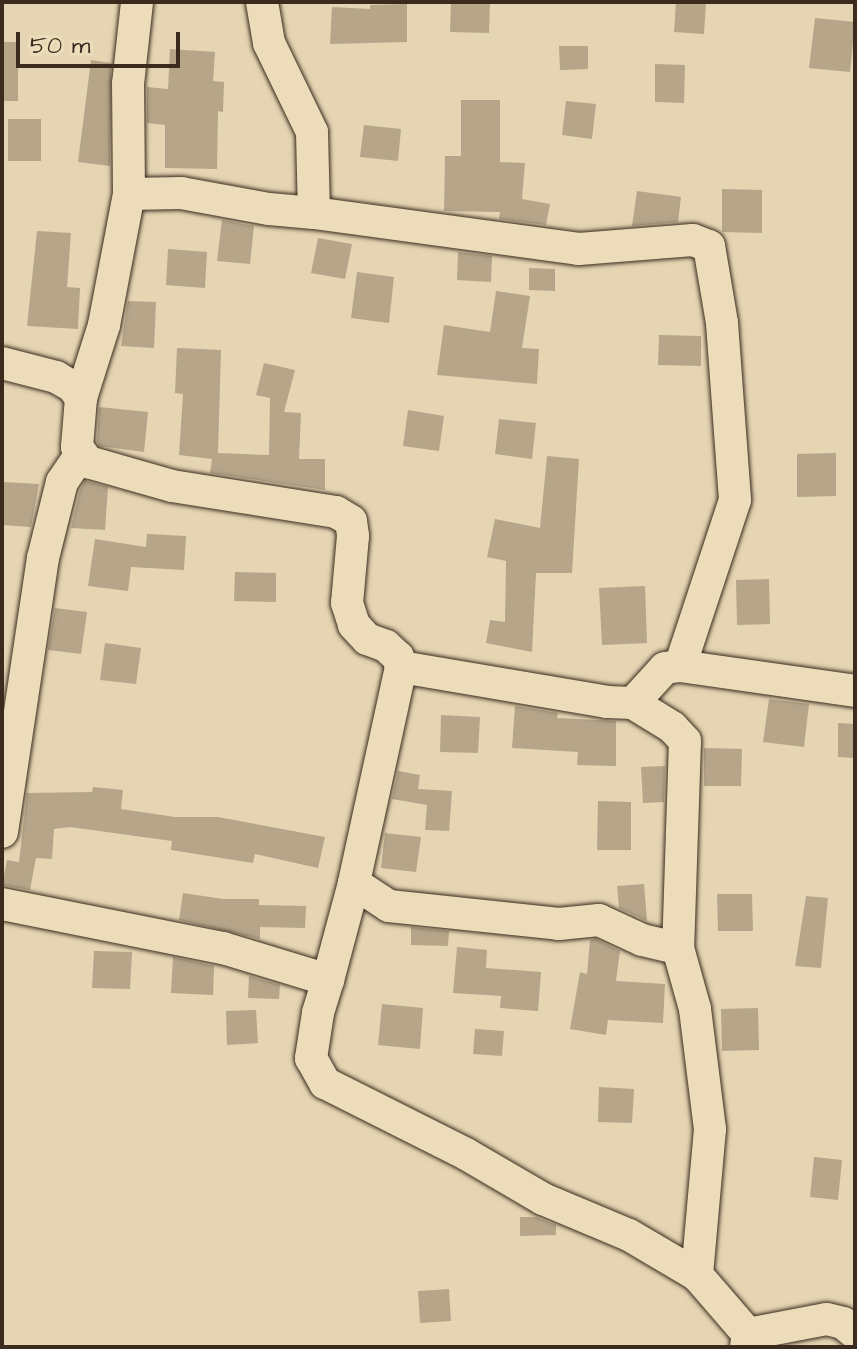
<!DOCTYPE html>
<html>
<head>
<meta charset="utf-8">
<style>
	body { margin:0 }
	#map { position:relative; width:857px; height:1349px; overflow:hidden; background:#e6d5b3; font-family:"Architects Daughter",sans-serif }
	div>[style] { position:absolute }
	.building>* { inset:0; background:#b6a589 }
	.roads { filter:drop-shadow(0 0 2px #3b2a1e) drop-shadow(0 0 2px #3b2a1e) }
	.minor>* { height:32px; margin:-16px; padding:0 16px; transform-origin:16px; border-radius:16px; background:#eddcb9 }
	span { translate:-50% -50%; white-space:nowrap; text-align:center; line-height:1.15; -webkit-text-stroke:8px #eddcb9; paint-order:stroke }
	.frame { position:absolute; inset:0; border:4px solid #3b2a1e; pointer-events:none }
	.scale { position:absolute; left:16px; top:32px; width:164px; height:36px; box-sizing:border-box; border:4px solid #3b2a1e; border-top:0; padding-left:10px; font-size:24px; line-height:28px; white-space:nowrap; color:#3b2a1e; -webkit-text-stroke:6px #eddcb9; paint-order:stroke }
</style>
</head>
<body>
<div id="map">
	<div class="building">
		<div style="clip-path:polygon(451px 2px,490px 2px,489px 33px,450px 32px)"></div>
		<div style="clip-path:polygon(676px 2px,706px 2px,704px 34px,674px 32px)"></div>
		<div style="clip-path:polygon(407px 4px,407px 42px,330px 44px,332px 7px,370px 9px,370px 5px)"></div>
		<div style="clip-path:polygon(815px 18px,855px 22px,850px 72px,809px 68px)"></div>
		<div style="clip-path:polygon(2px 42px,18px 42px,18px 101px,2px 101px)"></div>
		<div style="clip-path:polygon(559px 46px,588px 46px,588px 69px,560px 70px)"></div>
		<div style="clip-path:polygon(170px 49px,215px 52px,213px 81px,224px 82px,223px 112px,218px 111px,217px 169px,165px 168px,165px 125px,147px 123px,147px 87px,168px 89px)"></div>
		<div style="clip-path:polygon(91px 60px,111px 63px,110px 166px,78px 162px)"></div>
		<div style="clip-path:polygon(655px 64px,685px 65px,684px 103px,655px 102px)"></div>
		<div style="clip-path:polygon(461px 100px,500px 100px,500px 162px,525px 163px,522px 199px,550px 204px,546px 225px,499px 219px,500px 212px,444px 211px,445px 156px,461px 156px)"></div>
		<div style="clip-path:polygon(566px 101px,596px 104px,592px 139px,562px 135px)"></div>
		<div style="clip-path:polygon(8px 119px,41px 119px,41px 161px,8px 161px)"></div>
		<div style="clip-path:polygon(364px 125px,401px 129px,398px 161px,360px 157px)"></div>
		<div style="clip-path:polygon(722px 189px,762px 190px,762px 233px,722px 232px)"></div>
		<div style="clip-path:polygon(637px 191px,681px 197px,678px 222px,632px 226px)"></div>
		<div style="clip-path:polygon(222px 220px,254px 226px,250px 264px,217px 261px)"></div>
		<div style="clip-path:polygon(37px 231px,71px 233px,67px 287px,80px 288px,78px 329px,27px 326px)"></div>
		<div style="clip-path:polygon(318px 238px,352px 244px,345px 279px,311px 273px)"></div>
		<div style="clip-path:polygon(168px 249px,207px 252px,205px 288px,166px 285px)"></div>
		<div style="clip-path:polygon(458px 252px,492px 256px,491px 282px,457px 280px)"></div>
		<div style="clip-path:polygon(529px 268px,555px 269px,555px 291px,529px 290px)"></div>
		<div style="clip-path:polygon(357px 272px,394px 277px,389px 323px,351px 318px)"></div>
		<div style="clip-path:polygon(496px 291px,530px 296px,522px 348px,539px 349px,537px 384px,437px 375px,444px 325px,490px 332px)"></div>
		<div style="clip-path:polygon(128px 301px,156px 302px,154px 348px,121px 346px)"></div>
		<div style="clip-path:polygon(659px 335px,701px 336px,701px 366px,658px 365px)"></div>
		<div style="clip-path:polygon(177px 348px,221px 350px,218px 453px,269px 455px,270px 398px,256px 395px,264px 363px,295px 370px,284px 412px,301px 413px,299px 459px,325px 459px,325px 490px,210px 473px,212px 459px,179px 455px,183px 394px,175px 393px)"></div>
		<div style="clip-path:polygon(99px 407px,148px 412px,144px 452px,99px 446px,97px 441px)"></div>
		<div style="clip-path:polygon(408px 410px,444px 416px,439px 451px,403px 446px)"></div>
		<div style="clip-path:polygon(499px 419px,536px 423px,532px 459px,495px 454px)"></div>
		<div style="clip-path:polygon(836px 453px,836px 496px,797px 497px,797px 454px)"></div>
		<div style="clip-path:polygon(547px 456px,579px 459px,572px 573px,536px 573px,532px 652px,486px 643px,490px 620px,505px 622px,506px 561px,487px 557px,495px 519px,540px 528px)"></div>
		<div style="clip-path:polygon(85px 481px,108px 487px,105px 530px,71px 528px,80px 490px)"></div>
		<div style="clip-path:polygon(2px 482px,39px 484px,31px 527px,2px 525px)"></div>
		<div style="clip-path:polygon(147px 534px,186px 536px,184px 570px,131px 567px,128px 591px,88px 586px,95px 539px,146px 547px)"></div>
		<div style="clip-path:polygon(235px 572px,276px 573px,276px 602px,234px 601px)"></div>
		<div style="clip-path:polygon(769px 579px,770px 624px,737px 625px,736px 580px)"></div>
		<div style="clip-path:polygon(645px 586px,647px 643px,602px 645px,599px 588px)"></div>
		<div style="clip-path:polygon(55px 608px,87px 612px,81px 654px,48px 650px)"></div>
		<div style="clip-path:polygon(105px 643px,141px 648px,136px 684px,100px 680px)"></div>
		<div style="clip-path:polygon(769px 699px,809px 704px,804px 747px,763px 742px)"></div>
		<div style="clip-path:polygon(515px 706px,558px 713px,557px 718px,616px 721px,616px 766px,577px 765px,578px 752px,512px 748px)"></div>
		<div style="clip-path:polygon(441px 715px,480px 717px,478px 753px,440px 752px)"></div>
		<div style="clip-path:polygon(838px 723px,855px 724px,855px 758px,838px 757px)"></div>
		<div style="clip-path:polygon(704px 748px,742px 749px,741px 786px,704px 786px)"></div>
		<div style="clip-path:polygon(665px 766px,664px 802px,643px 803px,641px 767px)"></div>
		<div style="clip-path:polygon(398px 771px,420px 775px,418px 789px,452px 791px,449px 831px,425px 830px,427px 805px,392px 799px)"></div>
		<div style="clip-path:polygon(93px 787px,123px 790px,121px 809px,175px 817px,218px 817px,325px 837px,318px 868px,255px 854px,253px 863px,171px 850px,172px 841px,70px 827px,54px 829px,52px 859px,36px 858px,30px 890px,2px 885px,7px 860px,19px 862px,27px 793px,92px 792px)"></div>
		<div style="clip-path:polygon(598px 801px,631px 802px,631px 850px,597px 850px)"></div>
		<div style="clip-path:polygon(385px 833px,421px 837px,416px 872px,381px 868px)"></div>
		<div style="clip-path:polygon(644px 884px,647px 921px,619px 908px,617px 886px)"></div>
		<div style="clip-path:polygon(183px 893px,223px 899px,259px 899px,259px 905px,306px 906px,305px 928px,260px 927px,260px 939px,179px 920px)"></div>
		<div style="clip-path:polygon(717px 894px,752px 894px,753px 931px,718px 931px)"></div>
		<div style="clip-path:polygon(806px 896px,828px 898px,821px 968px,795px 966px)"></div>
		<div style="clip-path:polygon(411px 927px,449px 931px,448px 946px,411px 945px)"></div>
		<div style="clip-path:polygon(596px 939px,620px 951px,616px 981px,665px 984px,663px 1023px,608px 1020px,606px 1035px,570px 1029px,580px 972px,587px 974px,590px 940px)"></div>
		<div style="clip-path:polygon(457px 947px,487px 950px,486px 968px,541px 972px,538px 1011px,500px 1008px,501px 996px,453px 993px)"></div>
		<div style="clip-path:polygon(94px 951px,132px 952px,130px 989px,92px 988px)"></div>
		<div style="clip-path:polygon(173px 957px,214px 966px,213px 995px,171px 993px)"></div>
		<div style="clip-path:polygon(249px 976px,280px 985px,279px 999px,248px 998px)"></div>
		<div style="clip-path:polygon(382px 1004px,423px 1008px,420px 1049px,378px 1045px)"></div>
		<div style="clip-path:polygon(758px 1008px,759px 1050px,722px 1051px,721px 1009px)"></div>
		<div style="clip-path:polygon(256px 1010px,258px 1043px,227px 1045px,226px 1011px)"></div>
		<div style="clip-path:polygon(475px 1029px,504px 1031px,502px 1056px,473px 1054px)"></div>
		<div style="clip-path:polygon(599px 1087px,634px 1089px,632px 1123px,598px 1122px)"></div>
		<div style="clip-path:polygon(814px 1157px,842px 1160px,838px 1200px,810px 1197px)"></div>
		<div style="clip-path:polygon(520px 1217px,536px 1217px,556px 1225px,556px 1235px,520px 1236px)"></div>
		<div style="clip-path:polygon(449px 1289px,451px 1321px,420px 1323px,418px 1291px)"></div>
	</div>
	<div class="roads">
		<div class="minor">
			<div style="left:262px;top:2px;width:42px;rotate:80.3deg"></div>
			<div style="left:269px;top:43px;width:99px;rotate:64.2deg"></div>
			<div style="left:312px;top:132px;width:81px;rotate:88.6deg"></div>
			<div style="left:314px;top:213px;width:267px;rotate:7.7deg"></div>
			<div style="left:579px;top:249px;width:114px;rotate:-4.5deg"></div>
			<div style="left:693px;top:240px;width:17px;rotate:21deg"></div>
			<div style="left:709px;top:246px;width:78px;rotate:80.4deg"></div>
			<div style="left:722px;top:323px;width:177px;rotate:85.8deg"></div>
			<div style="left:735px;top:500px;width:175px;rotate:108.3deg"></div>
			<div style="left:129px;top:194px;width:52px;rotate:-1.1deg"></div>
			<div style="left:181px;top:193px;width:89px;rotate:10.3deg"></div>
			<div style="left:269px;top:209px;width:45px;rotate:5.1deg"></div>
			<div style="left:2px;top:363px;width:56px;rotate:14.5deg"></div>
			<div style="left:56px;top:377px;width:20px;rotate:30deg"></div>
			<div style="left:73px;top:387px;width:14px;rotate:54deg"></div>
			<div style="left:81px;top:398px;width:49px;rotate:94.7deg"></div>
			<div style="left:77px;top:447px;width:19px;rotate:54deg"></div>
			<div style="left:88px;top:462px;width:87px;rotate:15.9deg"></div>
			<div style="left:172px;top:486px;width:166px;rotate:9deg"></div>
			<div style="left:336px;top:512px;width:17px;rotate:31deg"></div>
			<div style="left:351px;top:521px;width:15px;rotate:82deg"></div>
			<div style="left:353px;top:536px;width:67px;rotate:95.1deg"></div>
			<div style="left:347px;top:603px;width:23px;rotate:72deg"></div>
			<div style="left:354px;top:625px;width:19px;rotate:47deg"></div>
			<div style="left:367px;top:639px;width:20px;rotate:20deg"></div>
			<div style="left:386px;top:646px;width:16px;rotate:43deg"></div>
			<div style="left:398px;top:657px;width:10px;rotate:73deg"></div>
			<div style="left:401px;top:667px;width:209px;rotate:9.6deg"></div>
			<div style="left:607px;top:702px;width:26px;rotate:2deg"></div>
			<div style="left:633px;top:703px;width:47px;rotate:-47.6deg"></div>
			<div style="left:665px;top:668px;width:15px;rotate:-8deg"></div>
			<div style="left:680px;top:666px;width:177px;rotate:8.1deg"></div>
			<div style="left:81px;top:398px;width:77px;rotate:-72.5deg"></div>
			<div style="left:104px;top:325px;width:133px;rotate:-79.2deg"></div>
			<div style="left:129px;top:194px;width:110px;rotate:-90.5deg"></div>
			<div style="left:128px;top:84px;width:82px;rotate:-83.7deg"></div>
			<div style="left:401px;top:667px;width:221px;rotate:102.3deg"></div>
			<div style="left:354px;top:883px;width:42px;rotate:33.3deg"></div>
			<div style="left:389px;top:906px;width:171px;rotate:6deg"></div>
			<div style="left:559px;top:924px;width:40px;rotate:-5.7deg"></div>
			<div style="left:599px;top:920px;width:47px;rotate:24.9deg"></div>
			<div style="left:642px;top:940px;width:37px;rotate:13deg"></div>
			<div style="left:633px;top:703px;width:46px;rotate:31.6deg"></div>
			<div style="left:672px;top:727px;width:19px;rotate:47deg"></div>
			<div style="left:685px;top:741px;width:207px;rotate:91.9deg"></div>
			<div style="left:678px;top:948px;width:63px;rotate:74.4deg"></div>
			<div style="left:695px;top:1009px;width:121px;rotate:82.9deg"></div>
			<div style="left:710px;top:1129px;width:147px;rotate:95.1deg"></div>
			<div style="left:2px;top:832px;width:277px;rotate:-81.5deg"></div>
			<div style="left:43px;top:558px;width:78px;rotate:-76deg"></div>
			<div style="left:62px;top:482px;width:32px;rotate:-56deg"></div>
			<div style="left:2px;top:904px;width:225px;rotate:11.3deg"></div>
			<div style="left:223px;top:948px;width:110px;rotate:16.9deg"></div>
			<div style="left:328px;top:980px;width:100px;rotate:-75deg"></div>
			<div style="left:328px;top:980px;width:34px;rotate:107deg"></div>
			<div style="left:318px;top:1013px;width:46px;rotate:98.8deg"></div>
			<div style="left:311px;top:1058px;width:29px;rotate:61deg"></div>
			<div style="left:325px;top:1083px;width:158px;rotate:26.7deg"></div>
			<div style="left:466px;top:1154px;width:89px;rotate:30.3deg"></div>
			<div style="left:543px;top:1199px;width:93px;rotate:22.7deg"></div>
			<div style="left:629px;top:1235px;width:79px;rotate:30.5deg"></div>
			<div style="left:697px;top:1275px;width:78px;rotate:49.2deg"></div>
			<div style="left:748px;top:1334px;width:13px;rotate:99deg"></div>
			<div style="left:748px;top:1334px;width:80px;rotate:-10.8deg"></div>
			<div style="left:827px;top:1319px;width:16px;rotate:14deg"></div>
			<div style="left:843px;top:1323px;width:16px;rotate:40deg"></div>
		</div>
	</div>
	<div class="frame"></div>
	<div class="scale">50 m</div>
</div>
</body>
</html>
